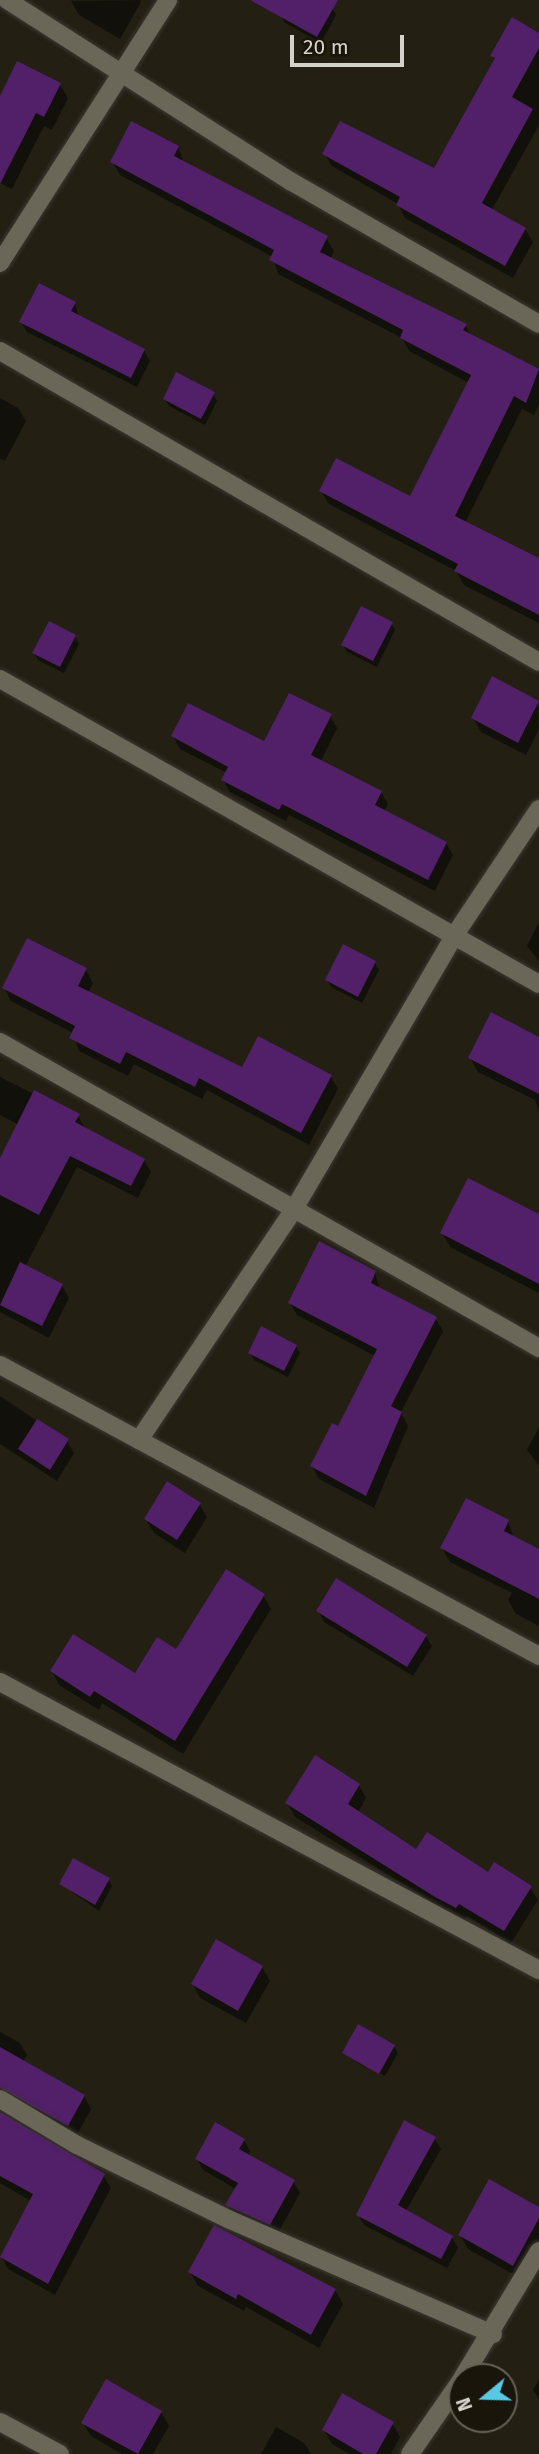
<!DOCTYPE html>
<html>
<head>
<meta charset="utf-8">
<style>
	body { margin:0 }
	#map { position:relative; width:539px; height:2454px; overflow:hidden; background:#231f13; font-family:"Fira Sans",sans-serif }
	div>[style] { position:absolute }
	.shadow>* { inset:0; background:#0007 }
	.building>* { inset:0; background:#521f69 }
	.roads { filter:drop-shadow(0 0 2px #3c3932) drop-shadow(0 0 2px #3c3932) }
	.minor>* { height:18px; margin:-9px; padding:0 9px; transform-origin:9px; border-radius:9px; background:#6a6658 }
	span { translate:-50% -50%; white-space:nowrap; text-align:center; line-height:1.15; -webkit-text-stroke:5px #19150a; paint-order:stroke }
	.north { position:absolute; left:448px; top:2363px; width:70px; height:70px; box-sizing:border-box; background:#19150a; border:2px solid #646157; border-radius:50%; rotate:251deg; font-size:19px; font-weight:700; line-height:28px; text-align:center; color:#d4d2ca }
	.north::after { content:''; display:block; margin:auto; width:24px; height:32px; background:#59c8e5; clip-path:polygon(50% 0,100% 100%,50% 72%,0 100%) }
	.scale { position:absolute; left:290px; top:35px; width:114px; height:32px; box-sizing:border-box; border:4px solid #d4d2ca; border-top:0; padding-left:9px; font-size:21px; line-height:24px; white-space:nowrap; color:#d4d2ca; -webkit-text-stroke:5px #19150a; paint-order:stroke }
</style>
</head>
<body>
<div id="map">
	<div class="shadow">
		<div style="clip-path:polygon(290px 0,317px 0,332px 8px,336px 15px,321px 43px,285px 23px,281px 16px)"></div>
		<div style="clip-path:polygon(71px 1px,140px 0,141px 2px,120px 39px,79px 15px)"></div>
		<div style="clip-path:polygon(539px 33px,539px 125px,492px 210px,525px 229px,533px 242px,513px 278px,405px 218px,398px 204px,332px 166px,324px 153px,435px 170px,495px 61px,492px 56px)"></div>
		<div style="clip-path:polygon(60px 85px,68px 98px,52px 130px,44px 126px,12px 189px,0 183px,0 100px)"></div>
		<div style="clip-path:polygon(178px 147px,184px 163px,326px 238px,334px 251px,330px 259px,465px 325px,472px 337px,539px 371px,539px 405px,534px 415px,522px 409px,465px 523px,539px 563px,539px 623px,464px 585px,456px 571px,329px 504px,321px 491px,410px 498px,469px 383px,409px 351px,402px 338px,278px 274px,273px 257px,120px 175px,112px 161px)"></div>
		<div style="clip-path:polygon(75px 303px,79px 317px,144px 350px,150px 361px,137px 387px,27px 332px,21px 322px)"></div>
		<div style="clip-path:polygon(213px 394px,217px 401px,205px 425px,169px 406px,165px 399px)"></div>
		<div style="clip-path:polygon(0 398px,18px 408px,26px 421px,5px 461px,0 459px)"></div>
		<div style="clip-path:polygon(391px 623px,395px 630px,377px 667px,347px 652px,343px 645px)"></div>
		<div style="clip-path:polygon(75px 637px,79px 644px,64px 673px,38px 660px,34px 653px)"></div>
		<div style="clip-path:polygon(538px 702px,539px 729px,526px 755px,481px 732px,473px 718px)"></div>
		<div style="clip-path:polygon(330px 716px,337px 728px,321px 761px,381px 792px,388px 804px,384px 811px,446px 843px,453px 855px,435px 891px,289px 815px,286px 821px,230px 792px,223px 780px,227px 773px,180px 749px,173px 736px,265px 743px)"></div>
		<div style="clip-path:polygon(539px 922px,539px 961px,527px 946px)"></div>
		<div style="clip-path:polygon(375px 963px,379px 970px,362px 1003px,331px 987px,327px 980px)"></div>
		<div style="clip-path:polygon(86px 970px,93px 983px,88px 993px,242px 1069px,330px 1076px,338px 1089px,309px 1145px,207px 1090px,202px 1099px,134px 1064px,128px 1076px,79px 1051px,73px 1033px,11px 1001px,4px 988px)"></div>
		<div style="clip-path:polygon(539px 1052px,539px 1111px,535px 1100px,478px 1072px,470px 1058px)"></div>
		<div style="clip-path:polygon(0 1077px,78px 1116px,85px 1128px,144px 1160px,151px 1172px,138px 1198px,77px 1167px,25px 1267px,62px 1286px,69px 1298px,49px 1338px,0 1312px,0 1161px,19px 1125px,0 1115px)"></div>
		<div style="clip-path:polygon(442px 1233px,539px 1236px,539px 1293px,450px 1247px)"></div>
		<div style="clip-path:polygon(375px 1272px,380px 1290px,435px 1318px,443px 1331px,401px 1412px,408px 1426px,374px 1508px,319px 1479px,312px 1466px,339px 1429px,375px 1356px,297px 1315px,290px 1303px)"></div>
		<div style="clip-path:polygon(296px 1346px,300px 1353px,288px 1377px,254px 1360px,250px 1353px)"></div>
		<div style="clip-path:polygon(0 1396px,67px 1441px,74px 1453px,57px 1481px,0 1444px)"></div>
		<div style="clip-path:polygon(539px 1427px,539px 1466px,527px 1450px)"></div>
		<div style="clip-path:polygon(199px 1504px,207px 1517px,185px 1553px,154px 1533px,146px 1520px)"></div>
		<div style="clip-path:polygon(508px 1521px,514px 1538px,539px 1551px,539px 1626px,516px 1614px,508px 1600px,512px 1593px,450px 1562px,442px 1548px)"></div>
		<div style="clip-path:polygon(263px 1595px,271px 1609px,183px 1754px,102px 1703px,99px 1710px,59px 1685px,52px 1671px,135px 1675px)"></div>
		<div style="clip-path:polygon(318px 1611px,426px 1636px,432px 1646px,413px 1676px,324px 1622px)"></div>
		<div style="clip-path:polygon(359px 1785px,366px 1798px,358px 1812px,417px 1851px,530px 1887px,538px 1900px,511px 1943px,467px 1916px,464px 1920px,445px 1910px,295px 1817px,287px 1803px)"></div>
		<div style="clip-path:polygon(108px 1879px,112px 1886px,99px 1911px,61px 1884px)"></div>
		<div style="clip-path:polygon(262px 1967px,270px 1981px,246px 2023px,200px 1998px,193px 1984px)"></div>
		<div style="clip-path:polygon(0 2032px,20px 2043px,27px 2055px,23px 2062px,84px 2096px,91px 2109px,75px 2138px,0 2105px)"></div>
		<div style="clip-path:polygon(394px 2046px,398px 2053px,385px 2076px,347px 2054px,383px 2080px,344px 2053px)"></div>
		<div style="clip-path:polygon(0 2113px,103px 2175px,111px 2188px,55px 2295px,8px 2269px,1px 2256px,31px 2201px,0 2183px)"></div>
		<div style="clip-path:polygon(434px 2138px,441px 2149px,406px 2211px,452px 2237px,458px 2248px,447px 2268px,364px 2225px,358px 2215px)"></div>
		<div style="clip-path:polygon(244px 2140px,250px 2151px,248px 2156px,293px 2181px,300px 2193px,277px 2235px,234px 2216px,227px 2205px,236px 2189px,203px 2170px,197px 2159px)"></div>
		<div style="clip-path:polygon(539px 2209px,539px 2245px,520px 2278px,468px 2249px,460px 2235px)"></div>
		<div style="clip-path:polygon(190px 2272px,335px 2290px,343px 2304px,319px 2348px,246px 2307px,244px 2311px,198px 2286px)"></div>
		<div style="clip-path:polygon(539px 2379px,539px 2400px,533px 2390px)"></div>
		<div style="clip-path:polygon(161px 2412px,169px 2426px,153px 2454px,122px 2454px,91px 2436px,83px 2423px)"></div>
		<div style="clip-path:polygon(392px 2423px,400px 2437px,391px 2454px,349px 2454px,332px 2444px,324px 2430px)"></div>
		<div style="clip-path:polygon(276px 2427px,304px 2443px,311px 2454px,261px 2454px)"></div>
	</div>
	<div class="building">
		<div style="clip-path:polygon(250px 0,338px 0,317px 37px)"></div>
		<div style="clip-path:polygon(512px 17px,539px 33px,539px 48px,512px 97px,533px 109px,482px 203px,526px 228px,505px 266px,396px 205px,400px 197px,322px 154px,340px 121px,434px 168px,495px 58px,490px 56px)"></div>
		<div style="clip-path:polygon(17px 61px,61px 83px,44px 117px,36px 113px,0 184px,0 96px)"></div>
		<div style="clip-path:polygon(131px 121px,179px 146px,174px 156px,328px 236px,320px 252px,467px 324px,463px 330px,539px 369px,526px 403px,514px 396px,455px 516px,539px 558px,539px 615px,454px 571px,458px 564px,319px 491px,336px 458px,410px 496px,471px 375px,400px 338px,403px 330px,269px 260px,274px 250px,110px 162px)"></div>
		<div style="clip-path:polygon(39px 283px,76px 302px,71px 311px,145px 349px,131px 378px,19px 322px)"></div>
		<div style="clip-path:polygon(176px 372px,215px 392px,201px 419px,163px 399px)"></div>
		<div style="clip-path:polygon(361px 606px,393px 622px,373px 661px,341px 645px)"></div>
		<div style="clip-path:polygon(49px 621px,76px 635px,60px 667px,32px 653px)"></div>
		<div style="clip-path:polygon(492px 676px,539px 701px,518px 743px,471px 718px)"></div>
		<div style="clip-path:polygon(289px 693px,332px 714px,311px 755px,382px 791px,375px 805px,447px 842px,428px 880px,282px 804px,279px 810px,221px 780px,228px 767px,171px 736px,188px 703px,264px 741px)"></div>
		<div style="clip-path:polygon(27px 938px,87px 968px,78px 986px,242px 1067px,258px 1036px,332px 1075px,301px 1133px,199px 1078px,195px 1087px,126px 1052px,120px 1064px,69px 1038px,75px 1026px,2px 988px)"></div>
		<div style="clip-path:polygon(343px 944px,376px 961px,358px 997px,325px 980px)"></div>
		<div style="clip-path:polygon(491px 1012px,539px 1037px,539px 1094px,468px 1058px)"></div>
		<div style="clip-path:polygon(34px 1090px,80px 1114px,75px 1122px,145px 1159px,131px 1186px,70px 1156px,39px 1215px,0 1195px,0 1158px)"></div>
		<div style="clip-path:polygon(468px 1178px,539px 1214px,539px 1284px,440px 1233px)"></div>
		<div style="clip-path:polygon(319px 1241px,376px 1271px,371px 1283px,437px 1317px,391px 1406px,402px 1412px,366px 1496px,310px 1466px,332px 1423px,338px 1426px,377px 1349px,288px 1303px)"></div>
		<div style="clip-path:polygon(20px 1262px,63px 1284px,42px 1326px,0 1305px)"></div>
		<div style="clip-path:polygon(261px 1326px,297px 1345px,284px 1371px,248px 1353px)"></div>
		<div style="clip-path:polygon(37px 1419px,69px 1439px,50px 1470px,18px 1449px)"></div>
		<div style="clip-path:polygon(167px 1481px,201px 1503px,177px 1540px,144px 1519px)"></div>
		<div style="clip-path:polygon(466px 1498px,509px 1520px,504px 1531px,539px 1549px,539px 1599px,440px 1548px)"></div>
		<div style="clip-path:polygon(226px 1569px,265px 1594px,175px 1741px,94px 1691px,90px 1697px,50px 1671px,73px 1634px,135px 1673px,157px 1637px,176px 1649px)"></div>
		<div style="clip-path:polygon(336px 1578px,427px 1635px,407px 1667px,316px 1611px)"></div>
		<div style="clip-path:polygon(315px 1755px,360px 1784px,348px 1804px,416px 1849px,427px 1832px,488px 1872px,494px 1862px,532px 1886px,504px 1931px,459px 1904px,456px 1908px,435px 1897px,285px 1803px)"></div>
		<div style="clip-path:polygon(73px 1858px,110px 1878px,95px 1905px,59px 1884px)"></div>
		<div style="clip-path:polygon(216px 1939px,263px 1966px,238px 2011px,191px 1984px)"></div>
		<div style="clip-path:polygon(358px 2024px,395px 2045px,379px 2074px,342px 2053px)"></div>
		<div style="clip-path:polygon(0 2047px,85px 2095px,68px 2126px,0 2088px)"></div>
		<div style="clip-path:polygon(0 2112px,105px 2174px,48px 2284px,0 2257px,33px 2194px,0 2176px)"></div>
		<div style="clip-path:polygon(404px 2120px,436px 2137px,398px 2205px,453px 2236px,441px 2259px,356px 2215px)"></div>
		<div style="clip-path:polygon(215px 2122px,245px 2139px,239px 2149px,295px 2180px,270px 2225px,225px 2205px,238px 2183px,195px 2159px)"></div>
		<div style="clip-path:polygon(489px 2179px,539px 2207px,539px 2218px,513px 2266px,458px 2235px)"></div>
		<div style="clip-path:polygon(214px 2225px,336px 2289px,311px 2335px,238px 2294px,236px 2299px,188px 2272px)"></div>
		<div style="clip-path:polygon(106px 2379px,162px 2411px,138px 2454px,81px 2423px)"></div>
		<div style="clip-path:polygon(342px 2393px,394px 2422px,376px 2454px,363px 2454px,322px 2430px)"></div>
	</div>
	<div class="roads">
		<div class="minor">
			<div style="left:7px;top:0;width:338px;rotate:32.6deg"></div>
			<div style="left:292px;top:182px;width:285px;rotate:29.9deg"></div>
			<div style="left:0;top:263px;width:312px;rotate:-57.4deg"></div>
			<div style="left:0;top:351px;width:622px;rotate:29.98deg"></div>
			<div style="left:0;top:679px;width:619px;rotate:29.5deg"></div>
			<div style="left:0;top:1042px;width:620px;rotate:29.58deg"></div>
			<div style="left:0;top:1365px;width:613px;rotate:28.36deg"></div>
			<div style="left:139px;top:1440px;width:278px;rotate:-56.1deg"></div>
			<div style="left:294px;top:1209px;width:316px;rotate:-59.6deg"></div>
			<div style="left:454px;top:936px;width:153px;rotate:-56.2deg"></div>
			<div style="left:0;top:1682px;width:611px;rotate:28.12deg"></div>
			<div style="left:0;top:2099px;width:90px;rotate:30.9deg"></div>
			<div style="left:77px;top:2145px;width:168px;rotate:26.1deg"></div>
			<div style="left:228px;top:2219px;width:289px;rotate:23.5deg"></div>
			<div style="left:463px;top:2377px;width:147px;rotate:-58.9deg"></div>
			<div style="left:0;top:2422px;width:68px;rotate:28.1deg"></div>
			<div style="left:410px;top:2454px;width:91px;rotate:-55.3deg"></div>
		</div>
	</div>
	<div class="north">N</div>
	<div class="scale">20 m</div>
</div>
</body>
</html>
